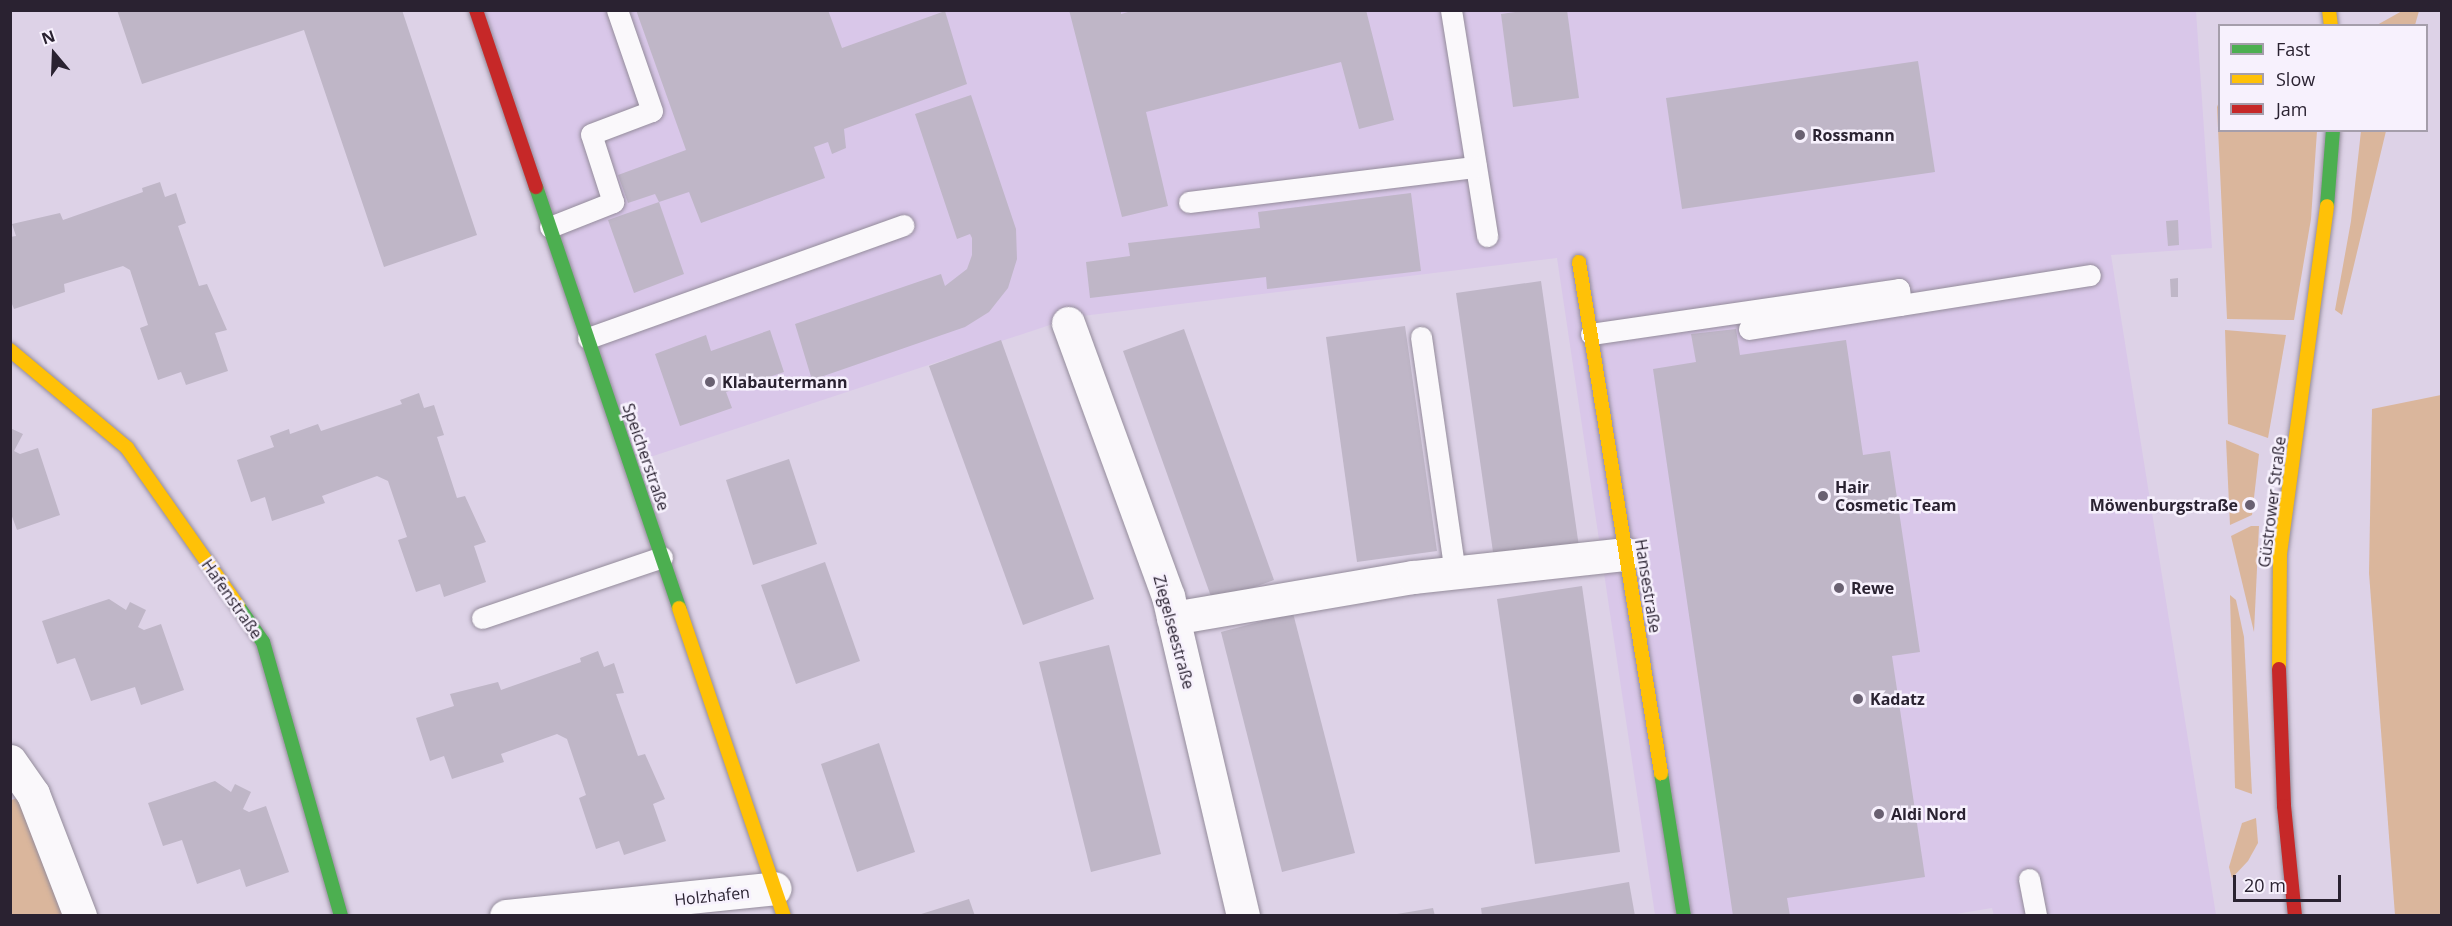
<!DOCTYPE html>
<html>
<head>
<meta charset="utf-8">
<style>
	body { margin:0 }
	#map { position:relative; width:2452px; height:926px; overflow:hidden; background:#ddd2e7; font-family:"Open Sans",sans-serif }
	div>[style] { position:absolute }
	.built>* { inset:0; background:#d9c7e9 }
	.green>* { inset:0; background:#dab69c }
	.building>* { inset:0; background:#bfb6c7 }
	.roads { filter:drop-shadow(0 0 2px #948c9b) drop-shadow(0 0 2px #948c9b) }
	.lane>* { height:21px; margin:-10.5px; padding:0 10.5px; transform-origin:10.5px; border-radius:10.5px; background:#faf8fb }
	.street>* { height:33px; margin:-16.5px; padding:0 16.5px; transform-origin:16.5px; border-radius:16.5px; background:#faf8fb }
	.fast>* { height:14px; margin:-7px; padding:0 7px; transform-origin:7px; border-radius:7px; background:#4caf50 }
	.slow>* { height:14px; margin:-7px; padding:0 7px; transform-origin:7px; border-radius:7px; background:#ffc107 }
	.jam>* { height:14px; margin:-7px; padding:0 7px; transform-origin:7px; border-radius:7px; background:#c62828 }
	.dots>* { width:16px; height:16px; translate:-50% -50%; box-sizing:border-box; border:3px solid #f7f1fd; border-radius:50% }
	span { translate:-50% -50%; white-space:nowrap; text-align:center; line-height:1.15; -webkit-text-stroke:5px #f7f1fd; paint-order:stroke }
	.poi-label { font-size:16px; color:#2a2231; font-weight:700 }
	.left { translate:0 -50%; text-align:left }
	.right { translate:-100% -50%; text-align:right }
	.street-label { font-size:16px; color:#2a2231 }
	.frame { position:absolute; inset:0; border:12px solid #2a2231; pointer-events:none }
	.legend { position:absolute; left:2218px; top:24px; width:210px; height:108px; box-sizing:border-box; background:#f7f1fd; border:2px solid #a59eab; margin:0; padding:8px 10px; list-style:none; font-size:18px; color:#2a2231 }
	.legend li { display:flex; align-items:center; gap:12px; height:30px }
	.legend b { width:30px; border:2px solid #a59eab }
	.north { position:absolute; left:24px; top:24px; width:60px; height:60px; -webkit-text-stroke:4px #f7f1fd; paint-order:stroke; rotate:341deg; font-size:16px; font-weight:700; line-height:24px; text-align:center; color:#2a2231 }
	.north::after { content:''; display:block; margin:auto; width:21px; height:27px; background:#2a2231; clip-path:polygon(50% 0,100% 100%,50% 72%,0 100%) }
	.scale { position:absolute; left:2233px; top:875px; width:108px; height:27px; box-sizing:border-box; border:3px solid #2a2231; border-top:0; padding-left:8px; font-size:18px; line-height:21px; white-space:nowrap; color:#2a2231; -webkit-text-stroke:4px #f7f1fd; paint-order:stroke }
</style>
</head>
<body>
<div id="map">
	<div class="built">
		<div style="clip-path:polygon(476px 11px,2196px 11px,2212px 248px,2111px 255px,2216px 915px,1994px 916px,1992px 908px,1944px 916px,1655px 915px,1557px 258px,1074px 317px,632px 463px)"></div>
	</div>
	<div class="green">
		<div style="clip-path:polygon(2402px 11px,2419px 11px,2415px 25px,2377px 25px)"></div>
		<div style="clip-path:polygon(2219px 102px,2220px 130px,2317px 131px,2311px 219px,2294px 320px,2227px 319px,2217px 107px)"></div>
		<div style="clip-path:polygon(2361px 131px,2386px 131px,2342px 315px,2335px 310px,2351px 221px)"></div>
		<div style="clip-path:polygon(2225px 330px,2286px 335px,2268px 438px,2228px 424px)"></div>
		<div style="clip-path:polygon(2441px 395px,2441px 915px,2395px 915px,2369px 573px,2372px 409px)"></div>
		<div style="clip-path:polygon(2226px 440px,2259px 454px,2252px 515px,2230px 525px)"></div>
		<div style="clip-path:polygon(2251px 526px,2259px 526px,2254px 632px,2231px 536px)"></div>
		<div style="clip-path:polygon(2230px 595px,2236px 600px,2244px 637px,2252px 794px,2235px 788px)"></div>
		<div style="clip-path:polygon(33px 794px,80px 915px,11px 916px,11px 800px)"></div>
		<div style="clip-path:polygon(2256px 818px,2258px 843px,2248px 861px,2232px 878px,2229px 867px,2242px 823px)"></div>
	</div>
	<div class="building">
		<div style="clip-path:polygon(117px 10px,402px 10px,477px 235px,384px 267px,304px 30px,142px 84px)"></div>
		<div style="clip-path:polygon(636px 10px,828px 10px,842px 48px,945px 11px,967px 84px,844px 129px,846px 148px,832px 154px,828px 142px,814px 147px,825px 178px,701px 223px,689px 192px,659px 202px,655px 194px,628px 203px,618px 175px,686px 150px)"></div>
		<div style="clip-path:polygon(1069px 10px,1121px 10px,1121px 14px,1135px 10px,1366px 10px,1394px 120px,1359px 129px,1341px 62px,1146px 112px,1168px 206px,1122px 217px)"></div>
		<div style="clip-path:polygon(1530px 10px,1567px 10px,1579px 98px,1513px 107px,1501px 14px)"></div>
		<div style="clip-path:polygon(1918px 61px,1935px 172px,1682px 209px,1666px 98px)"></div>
		<div style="clip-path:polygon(971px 95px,1016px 229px,1017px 259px,1008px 288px,989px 312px,965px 327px,812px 380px,795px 324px,941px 274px,945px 286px,967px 269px,972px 255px,972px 238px,970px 234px,957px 239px,915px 114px)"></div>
		<div style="clip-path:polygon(160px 182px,165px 197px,176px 193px,186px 223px,178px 226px,199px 286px,207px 284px,227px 330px,215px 333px,228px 371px,186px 385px,181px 372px,158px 380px,140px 328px,148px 325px,130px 270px,123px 266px,64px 284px,65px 292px,14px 309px,10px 299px,10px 237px,16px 236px,12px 224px,60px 213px,63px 220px,143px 192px,142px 188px)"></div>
		<div style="clip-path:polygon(1411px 193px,1421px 271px,1267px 289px,1266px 277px,1090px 298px,1086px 262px,1130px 256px,1128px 243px,1260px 228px,1258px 212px)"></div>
		<div style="clip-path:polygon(659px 202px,684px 274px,634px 293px,608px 220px)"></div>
		<div style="clip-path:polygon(2178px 220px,2179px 245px,2168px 246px,2166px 221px)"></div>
		<div style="clip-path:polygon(2178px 278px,2178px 297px,2171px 297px,2170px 279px)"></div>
		<div style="clip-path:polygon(1541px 281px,1579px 547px,1494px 559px,1456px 293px)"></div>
		<div style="clip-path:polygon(1405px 326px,1437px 551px,1357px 562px,1326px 337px)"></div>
		<div style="clip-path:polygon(1184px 329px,1274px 580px,1213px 602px,1123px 351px)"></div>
		<div style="clip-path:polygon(1736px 329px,1740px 355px,1846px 340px,1863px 455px,1890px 451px,1920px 652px,1892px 656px,1925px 877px,1787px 898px,1790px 916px,1733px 916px,1653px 369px,1696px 362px,1691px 334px)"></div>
		<div style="clip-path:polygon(770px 330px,784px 372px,726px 392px,732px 408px,680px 426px,655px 354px,706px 335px,711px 351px)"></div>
		<div style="clip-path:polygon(1001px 340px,1094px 599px,1023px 625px,929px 366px)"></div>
		<div style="clip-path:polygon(419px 393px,424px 408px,434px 405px,444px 435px,437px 437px,457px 498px,465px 496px,486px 542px,474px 546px,486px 582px,444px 597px,440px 584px,416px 592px,398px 540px,407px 537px,388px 481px,377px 476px,322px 496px,325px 503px,272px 521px,265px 497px,251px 502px,237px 460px,274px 447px,270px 436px,289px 429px,290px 434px,318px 424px,321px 431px,402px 404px,400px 400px)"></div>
		<div style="clip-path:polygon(10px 428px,23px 434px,14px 451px,20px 454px,38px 448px,60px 515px,17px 530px,10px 511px)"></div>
		<div style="clip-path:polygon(789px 459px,817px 544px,753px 565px,726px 480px)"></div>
		<div style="clip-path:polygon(825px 562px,860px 661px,796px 684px,761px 585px)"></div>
		<div style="clip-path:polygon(1582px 586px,1620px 852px,1535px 864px,1497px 599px)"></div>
		<div style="clip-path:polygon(109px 599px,126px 610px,130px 602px,146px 610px,138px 627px,144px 630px,161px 624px,184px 690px,141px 705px,135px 687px,91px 701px,75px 658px,57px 664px,42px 621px)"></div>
		<div style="clip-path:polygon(1293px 613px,1355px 853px,1282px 872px,1221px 632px)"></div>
		<div style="clip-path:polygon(1109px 645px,1161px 854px,1091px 872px,1039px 662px)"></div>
		<div style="clip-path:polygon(598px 651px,604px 667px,614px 663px,624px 693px,616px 694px,638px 756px,645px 754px,665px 799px,653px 804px,666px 841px,624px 855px,619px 841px,596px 849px,579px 798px,586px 795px,567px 739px,557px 734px,501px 754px,504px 762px,452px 779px,444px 756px,430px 761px,416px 718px,454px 706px,450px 694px,498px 682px,501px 690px,581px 662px,580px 658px)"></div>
		<div style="clip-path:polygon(879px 743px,915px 852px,857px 872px,821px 764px)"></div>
		<div style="clip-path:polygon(215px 781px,231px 792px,235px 784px,251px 792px,243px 809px,249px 812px,266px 806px,289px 872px,246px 887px,240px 869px,197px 884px,182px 840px,163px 846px,148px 803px)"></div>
		<div style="clip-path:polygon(1629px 882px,1635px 916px,1482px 916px,1481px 908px)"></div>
		<div style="clip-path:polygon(969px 899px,975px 916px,918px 916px,918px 915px)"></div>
		<div style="clip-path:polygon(1433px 908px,1435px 916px,1397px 916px,1397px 914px)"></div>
	</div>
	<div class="roads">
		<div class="lane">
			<div style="left:1451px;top:10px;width:229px;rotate:80.9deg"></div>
			<div style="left:1189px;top:202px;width:289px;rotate:-7deg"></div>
			<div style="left:550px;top:227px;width:68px;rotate:-21.6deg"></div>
			<div style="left:613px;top:202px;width:71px;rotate:-107.9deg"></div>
			<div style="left:591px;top:134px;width:65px;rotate:-20.7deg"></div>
			<div style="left:652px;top:111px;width:107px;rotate:-109.1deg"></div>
			<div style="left:1749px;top:329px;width:345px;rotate:-9deg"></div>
			<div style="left:1591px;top:334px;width:311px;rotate:-8.3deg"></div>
			<div style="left:1899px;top:289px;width:16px;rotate:83deg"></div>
			<div style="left:1421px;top:337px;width:237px;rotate:81.8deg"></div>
			<div style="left:588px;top:338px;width:335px;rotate:-19.7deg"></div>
			<div style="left:482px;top:618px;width:190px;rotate:-18.7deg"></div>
			<div style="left:2029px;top:879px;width:38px;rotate:79deg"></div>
		</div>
		<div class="street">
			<div style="left:1068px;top:323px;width:291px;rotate:69.9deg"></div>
			<div style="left:1168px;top:596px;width:329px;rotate:76.8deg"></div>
			<div style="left:1173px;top:618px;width:243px;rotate:-9.7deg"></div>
			<div style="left:1413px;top:577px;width:214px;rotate:-6.2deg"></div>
			<div style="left:10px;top:761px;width:40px;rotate:55.1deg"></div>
			<div style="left:33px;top:794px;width:131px;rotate:68.9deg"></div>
			<div style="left:506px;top:916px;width:270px;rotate:-5.9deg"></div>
		</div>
		<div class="fast">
			<div style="left:536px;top:187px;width:445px;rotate:71.2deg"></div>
			<div style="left:2327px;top:206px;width:76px;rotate:-85.5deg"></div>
			<div style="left:238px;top:606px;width:44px;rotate:55.2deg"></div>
			<div style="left:263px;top:642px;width:285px;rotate:74.1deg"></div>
			<div style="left:1661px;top:773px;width:145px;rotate:80.9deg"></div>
		</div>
		<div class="slow">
			<div style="left:2329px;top:10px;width:16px;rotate:83deg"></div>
			<div style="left:1579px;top:262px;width:518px;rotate:80.88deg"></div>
			<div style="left:10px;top:350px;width:153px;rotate:39.9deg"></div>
			<div style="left:127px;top:448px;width:193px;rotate:54.9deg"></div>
			<div style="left:679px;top:608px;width:325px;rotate:71.2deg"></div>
			<div style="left:2279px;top:669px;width:115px;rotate:-89.5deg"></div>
			<div style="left:2280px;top:554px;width:351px;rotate:-82.3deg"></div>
		</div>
		<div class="jam">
			<div style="left:476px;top:10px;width:187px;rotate:71.3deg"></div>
			<div style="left:2279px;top:669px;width:137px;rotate:87.9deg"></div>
			<div style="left:2284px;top:806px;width:111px;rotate:84.3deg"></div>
		</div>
	</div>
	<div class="dots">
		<div style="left:1800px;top:135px;background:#696071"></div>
		<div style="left:710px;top:382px;background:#696071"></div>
		<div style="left:1823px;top:496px;background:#696071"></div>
		<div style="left:2250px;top:505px;background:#696071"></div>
		<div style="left:1839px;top:588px;background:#696071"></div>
		<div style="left:1858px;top:699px;background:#696071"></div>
		<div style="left:1879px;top:814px;background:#696071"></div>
	</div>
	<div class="poi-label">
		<span class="left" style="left:1812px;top:135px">Rossmann</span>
		<span class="left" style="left:722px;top:382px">Klabautermann</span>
		<span class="left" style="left:1835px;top:496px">Hair<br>Cosmetic Team</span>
		<span class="right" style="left:2238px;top:505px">Möwenburgstraße</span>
		<span class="left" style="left:1851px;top:588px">Rewe</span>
		<span class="left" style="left:1870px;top:699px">Kadatz</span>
		<span class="left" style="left:1891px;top:814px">Aldi Nord</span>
	</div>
	<div class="street-label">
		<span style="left:646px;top:457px;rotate:71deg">Speicherstraße</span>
		<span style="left:2272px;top:502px;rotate:-83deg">Güstrower Straße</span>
		<span style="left:1648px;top:586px;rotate:81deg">Hansestraße</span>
		<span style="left:232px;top:599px;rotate:55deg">Hafenstraße</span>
		<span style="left:1174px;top:632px;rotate:75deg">Ziegelseestraße</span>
		<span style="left:712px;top:896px;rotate:-6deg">Holzhafen</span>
	</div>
	<div class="frame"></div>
	<ul class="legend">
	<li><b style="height:8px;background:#4caf50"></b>Fast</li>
	<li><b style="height:8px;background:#ffc107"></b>Slow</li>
	<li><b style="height:8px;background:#c62828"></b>Jam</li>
	</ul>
	<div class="north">N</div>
	<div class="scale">20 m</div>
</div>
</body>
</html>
